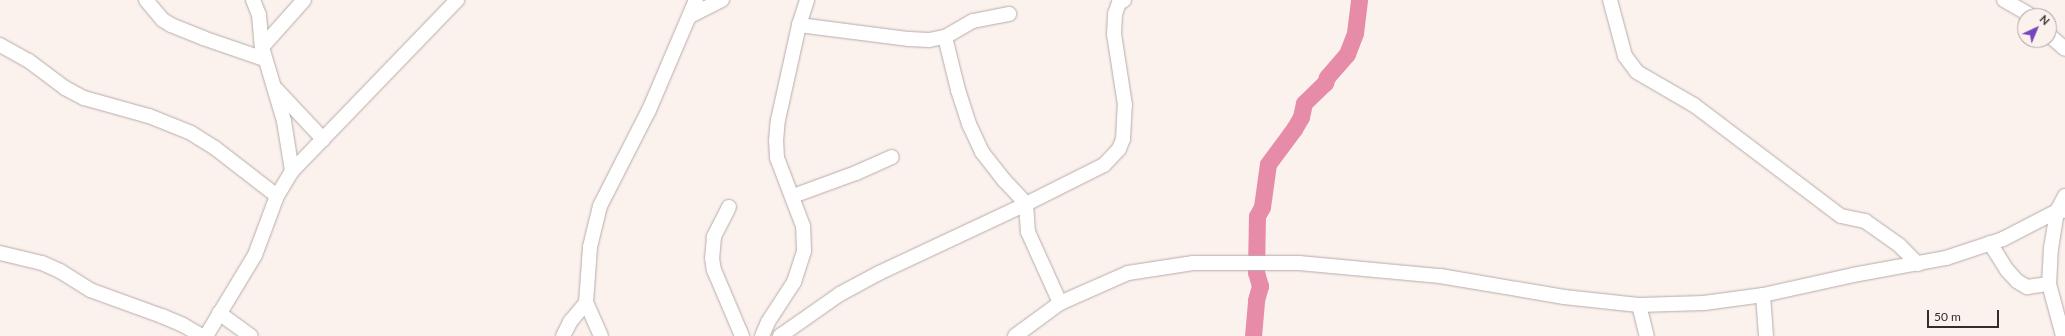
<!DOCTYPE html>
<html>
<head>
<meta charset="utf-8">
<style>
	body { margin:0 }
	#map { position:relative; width:2065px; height:336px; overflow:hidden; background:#fbf1ed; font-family:Lato,sans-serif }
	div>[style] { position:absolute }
	.river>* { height:17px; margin:-8.5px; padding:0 8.5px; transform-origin:8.5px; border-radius:8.5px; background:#e78ca8 }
	.roads { filter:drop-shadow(0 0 1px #b6aca9) drop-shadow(0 0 1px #b6aca9) }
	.minor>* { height:14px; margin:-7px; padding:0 7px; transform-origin:7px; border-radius:7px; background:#fff }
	span { translate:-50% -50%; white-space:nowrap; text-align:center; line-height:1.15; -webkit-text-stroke:3px #fbf1ed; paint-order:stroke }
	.north { position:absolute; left:2017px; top:8px; width:40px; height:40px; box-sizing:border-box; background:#fbf1ed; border:1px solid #aba3a0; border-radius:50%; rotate:44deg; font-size:11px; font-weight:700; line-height:16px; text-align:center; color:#322e2d }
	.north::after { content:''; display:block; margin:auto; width:14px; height:18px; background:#7645bd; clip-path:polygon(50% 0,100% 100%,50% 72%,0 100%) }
	.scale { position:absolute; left:1927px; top:310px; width:72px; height:18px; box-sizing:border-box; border:2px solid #322e2d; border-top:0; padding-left:5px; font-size:12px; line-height:14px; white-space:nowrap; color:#322e2d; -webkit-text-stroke:3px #fbf1ed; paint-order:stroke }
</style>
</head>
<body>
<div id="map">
	<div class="river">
		<div style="left:1253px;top:336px;width:36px;rotate:-85deg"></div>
		<div style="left:1256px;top:300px;width:15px;rotate:-74deg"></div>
		<div style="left:1260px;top:286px;width:15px;rotate:-106deg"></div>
		<div style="left:1256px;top:272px;width:56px;rotate:-89deg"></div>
		<div style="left:1257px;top:216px;width:10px;rotate:-61deg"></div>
		<div style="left:1262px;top:207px;width:43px;rotate:-82.1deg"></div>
		<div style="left:1268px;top:164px;width:44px;rotate:-53.4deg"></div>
		<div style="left:1294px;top:129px;width:14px;rotate:-60deg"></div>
		<div style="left:1301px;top:117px;width:14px;rotate:-78deg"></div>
		<div style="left:1304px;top:103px;width:29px;rotate:-44deg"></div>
		<div style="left:1325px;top:83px;width:6px;rotate:-72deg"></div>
		<div style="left:1327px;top:77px;width:30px;rotate:-49deg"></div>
		<div style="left:1347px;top:54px;width:22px;rotate:-69deg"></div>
		<div style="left:1355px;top:33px;width:33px;rotate:-83deg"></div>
	</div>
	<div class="roads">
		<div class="minor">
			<div style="left:146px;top:0;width:26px;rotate:50deg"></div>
			<div style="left:163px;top:20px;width:9px;rotate:32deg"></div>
			<div style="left:171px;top:25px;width:35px;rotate:22deg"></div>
			<div style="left:203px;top:38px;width:65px;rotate:19deg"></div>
			<div style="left:253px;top:0;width:16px;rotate:68deg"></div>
			<div style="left:259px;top:15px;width:32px;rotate:85deg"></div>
			<div style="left:1610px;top:0;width:58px;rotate:75deg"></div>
			<div style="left:1625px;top:56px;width:20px;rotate:53deg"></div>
			<div style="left:1637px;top:72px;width:66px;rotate:30.1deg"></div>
			<div style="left:1694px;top:105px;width:184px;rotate:37.1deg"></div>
			<div style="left:1841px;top:216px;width:25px;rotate:12deg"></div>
			<div style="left:1865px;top:221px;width:42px;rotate:35.2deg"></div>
			<div style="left:1899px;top:245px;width:27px;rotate:45deg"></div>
			<div style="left:2004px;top:0;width:32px;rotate:30deg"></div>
			<div style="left:690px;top:16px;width:36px;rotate:-27deg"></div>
			<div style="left:799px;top:25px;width:111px;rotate:7.3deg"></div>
			<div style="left:909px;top:39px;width:20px;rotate:3deg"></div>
			<div style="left:929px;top:40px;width:16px;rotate:-11deg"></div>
			<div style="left:945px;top:37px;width:32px;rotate:-30deg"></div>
			<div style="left:973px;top:21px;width:37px;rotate:-11deg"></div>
			<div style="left:2049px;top:35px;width:21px;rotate:41deg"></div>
			<div style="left:945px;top:37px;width:55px;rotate:76.2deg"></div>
			<div style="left:958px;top:90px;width:36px;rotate:72deg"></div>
			<div style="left:969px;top:124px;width:31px;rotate:65deg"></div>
			<div style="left:982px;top:152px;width:36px;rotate:52deg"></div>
			<div style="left:1004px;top:180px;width:33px;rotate:47deg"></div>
			<div style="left:1026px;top:204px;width:28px;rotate:86deg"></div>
			<div style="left:1028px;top:232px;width:78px;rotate:65.7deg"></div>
			<div style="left:0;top:45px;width:33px;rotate:29deg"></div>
			<div style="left:29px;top:61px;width:45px;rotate:36.9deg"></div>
			<div style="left:65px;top:88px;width:21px;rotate:28deg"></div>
			<div style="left:84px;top:98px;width:67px;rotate:15.5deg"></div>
			<div style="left:149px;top:116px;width:45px;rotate:22deg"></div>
			<div style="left:191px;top:133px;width:28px;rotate:32deg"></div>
			<div style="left:215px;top:148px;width:78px;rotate:37.7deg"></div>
			<div style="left:276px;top:89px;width:69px;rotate:46.8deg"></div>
			<div style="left:292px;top:171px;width:51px;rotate:-99.1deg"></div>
			<div style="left:284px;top:121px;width:77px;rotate:-106.6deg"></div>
			<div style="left:262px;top:47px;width:63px;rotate:-48.2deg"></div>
			<div style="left:793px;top:196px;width:67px;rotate:-20.1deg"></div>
			<div style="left:856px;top:173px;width:39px;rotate:-24deg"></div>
			<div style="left:729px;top:207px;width:34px;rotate:117deg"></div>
			<div style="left:714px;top:237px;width:21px;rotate:95deg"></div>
			<div style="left:712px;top:258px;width:12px;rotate:81deg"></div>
			<div style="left:714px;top:270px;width:72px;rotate:67deg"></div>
			<div style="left:2063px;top:211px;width:6px;rotate:180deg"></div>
			<div style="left:2057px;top:211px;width:36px;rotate:99deg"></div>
			<div style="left:2051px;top:247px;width:37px;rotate:93deg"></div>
			<div style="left:2049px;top:284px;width:54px;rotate:74.9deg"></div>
			<div style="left:1990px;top:243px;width:32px;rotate:58deg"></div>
			<div style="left:2007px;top:270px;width:15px;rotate:48deg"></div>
			<div style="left:2017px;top:281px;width:12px;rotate:31deg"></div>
			<div style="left:2027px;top:287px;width:22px;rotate:-8deg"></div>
			<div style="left:0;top:253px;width:43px;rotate:13.4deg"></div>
			<div style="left:42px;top:263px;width:20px;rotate:24deg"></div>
			<div style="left:60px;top:271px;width:36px;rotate:32deg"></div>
			<div style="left:90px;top:290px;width:77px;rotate:19.9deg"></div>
			<div style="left:162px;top:316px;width:23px;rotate:23deg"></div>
			<div style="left:183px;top:325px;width:22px;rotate:30deg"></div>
			<div style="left:1763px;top:295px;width:41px;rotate:85.8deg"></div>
			<div style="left:1639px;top:305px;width:32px;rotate:76deg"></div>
			<div style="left:219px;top:313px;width:39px;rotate:36deg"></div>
			<div style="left:206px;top:336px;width:95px;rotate:-58.8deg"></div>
			<div style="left:255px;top:255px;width:63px;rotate:-69.6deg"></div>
			<div style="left:277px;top:196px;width:29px;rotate:-59deg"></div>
			<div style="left:292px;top:171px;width:238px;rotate:-46deg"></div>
			<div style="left:563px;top:336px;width:16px;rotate:-63deg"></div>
			<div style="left:570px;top:322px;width:25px;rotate:-50deg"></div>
			<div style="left:601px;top:336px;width:36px;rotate:-114deg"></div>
			<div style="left:586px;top:303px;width:56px;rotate:-85.9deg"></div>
			<div style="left:590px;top:247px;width:42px;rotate:-76.3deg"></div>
			<div style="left:600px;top:206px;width:108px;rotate:-63deg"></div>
			<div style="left:649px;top:110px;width:120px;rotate:-66.9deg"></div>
			<div style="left:762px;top:336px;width:15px;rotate:-67deg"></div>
			<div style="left:768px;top:322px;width:48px;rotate:-57deg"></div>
			<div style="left:794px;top:282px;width:33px;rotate:-72deg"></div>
			<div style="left:804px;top:251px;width:25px;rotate:-92deg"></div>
			<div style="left:803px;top:226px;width:73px;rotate:-110.9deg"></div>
			<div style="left:777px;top:158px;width:17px;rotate:-93deg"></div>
			<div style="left:776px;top:141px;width:21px;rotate:-85deg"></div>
			<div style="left:778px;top:120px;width:97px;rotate:-77.5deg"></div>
			<div style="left:799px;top:25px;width:26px;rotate:-72deg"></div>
			<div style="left:780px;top:336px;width:73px;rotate:-35deg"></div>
			<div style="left:840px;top:294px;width:44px;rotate:-28.3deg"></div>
			<div style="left:879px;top:273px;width:162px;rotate:-25.1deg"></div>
			<div style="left:1026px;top:204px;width:87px;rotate:-26.6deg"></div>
			<div style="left:1104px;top:165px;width:22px;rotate:-47deg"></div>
			<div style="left:1119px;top:149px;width:11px;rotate:-68deg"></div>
			<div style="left:1123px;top:139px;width:34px;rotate:-87deg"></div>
			<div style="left:1125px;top:105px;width:72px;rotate:-98.8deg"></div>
			<div style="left:1114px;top:34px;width:20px;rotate:-87deg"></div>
			<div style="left:1115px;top:14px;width:12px;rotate:-70deg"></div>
			<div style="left:1119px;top:3px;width:6px;rotate:-31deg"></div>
			<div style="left:1015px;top:336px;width:56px;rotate:-36.3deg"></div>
			<div style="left:1060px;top:303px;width:74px;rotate:-23.8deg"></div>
			<div style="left:1128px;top:273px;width:66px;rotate:-8.7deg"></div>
			<div style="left:1193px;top:263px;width:106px"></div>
			<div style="left:1299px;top:263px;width:142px;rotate:5.3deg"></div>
			<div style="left:1440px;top:276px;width:126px;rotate:9.6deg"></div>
			<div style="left:1564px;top:297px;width:75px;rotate:6.1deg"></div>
			<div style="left:1639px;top:305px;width:65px;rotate:-1.8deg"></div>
			<div style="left:1704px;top:303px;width:60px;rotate:-7.7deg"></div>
			<div style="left:1763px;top:295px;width:92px;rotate:-12.5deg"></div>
			<div style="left:1853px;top:275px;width:95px;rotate:-10.4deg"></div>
			<div style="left:1946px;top:258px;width:60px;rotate:-18.4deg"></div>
			<div style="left:2003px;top:239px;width:61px;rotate:-27.4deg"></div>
			<div style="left:2057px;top:211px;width:17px;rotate:-62deg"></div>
		</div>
	</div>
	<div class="north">N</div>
	<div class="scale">50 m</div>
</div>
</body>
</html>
